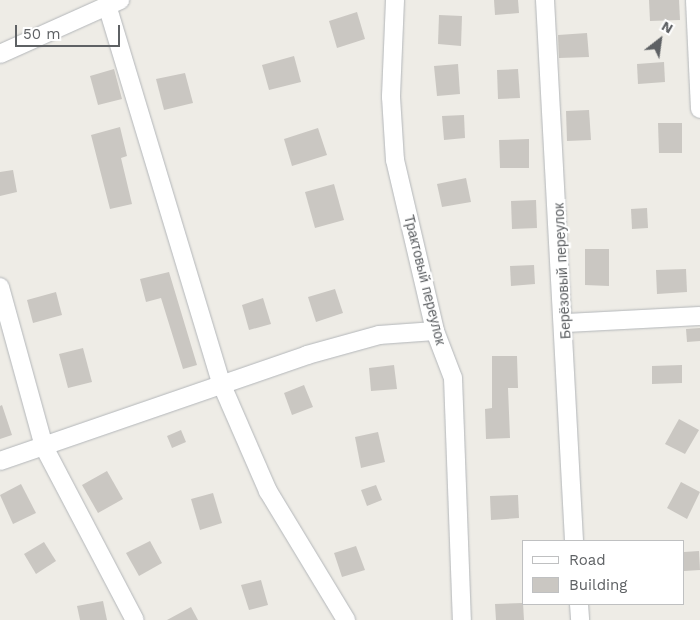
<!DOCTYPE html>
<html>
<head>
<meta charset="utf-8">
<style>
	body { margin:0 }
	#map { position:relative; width:700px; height:620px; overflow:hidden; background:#eeece6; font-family:"Work Sans",sans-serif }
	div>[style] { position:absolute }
	.building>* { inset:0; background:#cac7c2 }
	.roads { filter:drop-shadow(0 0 1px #b3b6b9) drop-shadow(0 0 1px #b3b6b9) }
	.minor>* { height:18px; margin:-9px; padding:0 9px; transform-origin:9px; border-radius:9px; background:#fff }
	span { translate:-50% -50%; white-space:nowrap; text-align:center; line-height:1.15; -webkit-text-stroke:4.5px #fff; paint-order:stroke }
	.street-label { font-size:14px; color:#5e6164 }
	.legend { position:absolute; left:522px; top:540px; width:162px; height:65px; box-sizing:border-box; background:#fff; border:1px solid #bfc0c1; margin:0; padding:6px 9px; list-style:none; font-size:15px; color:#5e6164 }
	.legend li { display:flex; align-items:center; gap:10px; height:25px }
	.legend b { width:25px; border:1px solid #bfc0c1 }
	.north { position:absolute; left:635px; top:15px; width:50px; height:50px; -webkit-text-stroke:4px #fff; paint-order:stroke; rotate:30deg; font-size:14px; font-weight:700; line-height:20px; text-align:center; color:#5e6164 }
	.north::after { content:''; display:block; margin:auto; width:18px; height:22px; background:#5e6164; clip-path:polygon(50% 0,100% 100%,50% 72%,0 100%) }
	.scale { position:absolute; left:15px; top:25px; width:105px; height:22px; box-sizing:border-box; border:2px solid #5e6164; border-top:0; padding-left:6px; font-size:15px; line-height:18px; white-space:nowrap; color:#5e6164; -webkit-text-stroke:4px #fff; paint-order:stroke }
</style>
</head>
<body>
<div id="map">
	<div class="building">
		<div style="clip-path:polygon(494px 0,518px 0,519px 13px,495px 15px)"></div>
		<div style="clip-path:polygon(649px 0,679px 0,680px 20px,650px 21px)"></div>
		<div style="clip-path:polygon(357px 12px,365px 39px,337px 48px,329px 21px)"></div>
		<div style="clip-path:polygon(439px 15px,462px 16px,461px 46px,438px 44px)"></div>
		<div style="clip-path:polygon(587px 33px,589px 57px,559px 58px,558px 35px)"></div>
		<div style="clip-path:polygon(294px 56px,301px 82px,269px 90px,262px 65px)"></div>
		<div style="clip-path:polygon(664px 62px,665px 82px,638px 84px,637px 64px)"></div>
		<div style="clip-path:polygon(458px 64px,460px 94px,437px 96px,434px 66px)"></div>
		<div style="clip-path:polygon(114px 69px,122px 99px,98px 105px,90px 76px)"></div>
		<div style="clip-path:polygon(518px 69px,520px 98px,498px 99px,497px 70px)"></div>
		<div style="clip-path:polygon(185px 73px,193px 103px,164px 110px,156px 79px)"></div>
		<div style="clip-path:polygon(589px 110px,591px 140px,567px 141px,566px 111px)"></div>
		<div style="clip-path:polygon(464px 115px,465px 138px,444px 140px,442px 116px)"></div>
		<div style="clip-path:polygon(658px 123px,682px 123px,682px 153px,659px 153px)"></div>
		<div style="clip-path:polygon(120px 127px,127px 156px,121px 158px,132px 204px,110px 209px,91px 135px)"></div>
		<div style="clip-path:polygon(318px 128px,327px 155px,292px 166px,284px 139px)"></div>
		<div style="clip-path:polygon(529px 139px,529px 168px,500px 168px,499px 140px)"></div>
		<div style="clip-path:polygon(13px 170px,17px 192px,0 196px,0 172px)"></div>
		<div style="clip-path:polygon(466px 178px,471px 202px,442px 207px,437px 184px)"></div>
		<div style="clip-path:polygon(334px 184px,344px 220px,315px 228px,305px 192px)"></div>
		<div style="clip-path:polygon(536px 200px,537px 228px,512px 229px,511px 201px)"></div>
		<div style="clip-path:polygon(647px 208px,648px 228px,632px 229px,631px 209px)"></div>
		<div style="clip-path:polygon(585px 249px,609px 249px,609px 286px,585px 285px)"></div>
		<div style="clip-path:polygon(534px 265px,535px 284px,511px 286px,510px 266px)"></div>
		<div style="clip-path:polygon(686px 269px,687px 292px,657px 294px,656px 270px)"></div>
		<div style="clip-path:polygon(169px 272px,197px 365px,183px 369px,161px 298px,146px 302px,140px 279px)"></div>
		<div style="clip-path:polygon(335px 289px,343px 313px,316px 322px,308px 297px)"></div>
		<div style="clip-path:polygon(56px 292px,62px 315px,33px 323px,27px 300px)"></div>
		<div style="clip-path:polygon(263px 298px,271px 324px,249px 330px,242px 305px)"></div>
		<div style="clip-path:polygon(700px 328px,700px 341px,687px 342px,686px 329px)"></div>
		<div style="clip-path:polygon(83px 348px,92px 382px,68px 388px,59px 354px)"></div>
		<div style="clip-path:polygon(492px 356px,517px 356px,518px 388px,508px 388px,510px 438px,486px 439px,485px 409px,492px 408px)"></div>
		<div style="clip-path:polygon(394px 365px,397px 389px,371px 391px,369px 368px)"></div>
		<div style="clip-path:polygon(682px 365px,682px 383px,652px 384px,652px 366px)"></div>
		<div style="clip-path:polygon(304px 385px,313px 407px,292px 415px,284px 393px)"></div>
		<div style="clip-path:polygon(2px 405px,12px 435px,0 439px,0 406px)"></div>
		<div style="clip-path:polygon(679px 419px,699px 430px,685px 454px,665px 444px)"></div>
		<div style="clip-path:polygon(181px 430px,186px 442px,172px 448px,167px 436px)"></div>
		<div style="clip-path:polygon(378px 432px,385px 462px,361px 468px,355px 437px)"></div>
		<div style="clip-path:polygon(107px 471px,123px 499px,98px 513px,82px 485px)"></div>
		<div style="clip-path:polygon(681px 482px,700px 492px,687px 519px,667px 508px)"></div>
		<div style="clip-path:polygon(21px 484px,36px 513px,13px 524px,0 495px)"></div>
		<div style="clip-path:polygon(376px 485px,382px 500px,367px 506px,361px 490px)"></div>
		<div style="clip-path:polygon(213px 493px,222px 523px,200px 530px,191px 499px)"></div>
		<div style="clip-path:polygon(518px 495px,519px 518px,491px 520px,490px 496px)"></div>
		<div style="clip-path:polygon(150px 541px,162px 563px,139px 576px,126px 553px)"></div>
		<div style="clip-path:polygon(44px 542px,56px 561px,36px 574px,24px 554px)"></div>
		<div style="clip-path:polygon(356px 546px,365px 570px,342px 577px,334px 553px)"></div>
		<div style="clip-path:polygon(699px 551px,700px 570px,684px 571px,684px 552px)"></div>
		<div style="clip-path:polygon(261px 580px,268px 605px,249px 610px,241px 585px)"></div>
		<div style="clip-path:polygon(103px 601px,107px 620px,80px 620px,77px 606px)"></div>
		<div style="clip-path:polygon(523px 603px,524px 620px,496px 620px,495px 604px)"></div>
		<div style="clip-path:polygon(191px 607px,198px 620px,167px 620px)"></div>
	</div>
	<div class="roads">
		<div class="minor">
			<div style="left:395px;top:0;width:97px;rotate:92.4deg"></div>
			<div style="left:391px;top:97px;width:63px;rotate:86.4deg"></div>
			<div style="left:395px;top:160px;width:176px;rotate:76.8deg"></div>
			<div style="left:435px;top:331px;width:50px;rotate:69deg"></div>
			<div style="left:453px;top:378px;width:242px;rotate:87.9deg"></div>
			<div style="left:545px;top:0;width:542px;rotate:86.93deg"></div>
			<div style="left:695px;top:0;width:109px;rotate:87.4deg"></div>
			<div style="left:107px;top:5px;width:395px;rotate:73.2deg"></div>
			<div style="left:221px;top:383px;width:118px;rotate:66.5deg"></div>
			<div style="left:268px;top:491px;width:151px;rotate:58.8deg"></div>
			<div style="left:0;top:54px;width:132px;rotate:-24.2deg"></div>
			<div style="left:0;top:287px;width:166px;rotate:74.6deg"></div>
			<div style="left:44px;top:447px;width:195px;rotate:62.3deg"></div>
			<div style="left:566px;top:323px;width:134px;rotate:-3deg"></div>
			<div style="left:0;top:461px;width:325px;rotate:-19deg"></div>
			<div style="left:307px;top:355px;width:75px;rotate:-15.5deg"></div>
			<div style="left:379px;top:335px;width:56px;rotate:-4.1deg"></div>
			<div style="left:579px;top:604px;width:16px;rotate:86deg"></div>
		</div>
	</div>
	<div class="street-label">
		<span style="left:562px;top:271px;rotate:-93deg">Берёзовый переулок</span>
		<span style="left:425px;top:280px;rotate:76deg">Трактовый переулок</span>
	</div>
	<ul class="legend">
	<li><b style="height:6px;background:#fff"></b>Road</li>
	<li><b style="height:14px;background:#cac7c2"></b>Building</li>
	</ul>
	<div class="north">N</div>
	<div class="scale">50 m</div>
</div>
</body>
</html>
